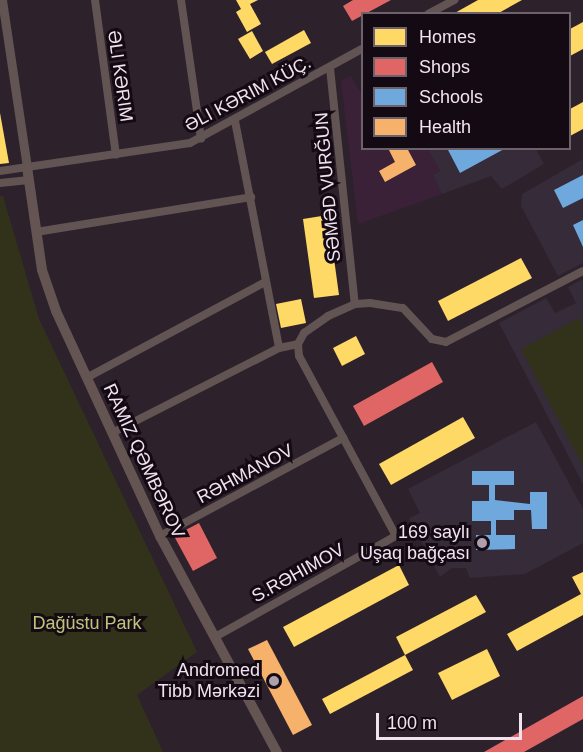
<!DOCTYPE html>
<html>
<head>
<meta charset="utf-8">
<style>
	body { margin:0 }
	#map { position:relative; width:583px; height:752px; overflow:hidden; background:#2d212c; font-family:Helvetica,sans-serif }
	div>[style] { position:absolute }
	.built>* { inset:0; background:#3a2138 }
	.education>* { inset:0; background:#352b39 }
	.green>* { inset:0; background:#32321b }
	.homes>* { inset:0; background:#ffd966 }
	.shops>* { inset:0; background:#e06666 }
	.schools>* { inset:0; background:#6fa8dc }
	.health>* { inset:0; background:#f6b26b }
	.minor>* { height:8px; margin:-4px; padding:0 4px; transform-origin:4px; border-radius:4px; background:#615453 }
	.tertiary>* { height:9px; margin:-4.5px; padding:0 4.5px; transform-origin:4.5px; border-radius:4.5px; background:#615453 }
	.secondary>* { height:10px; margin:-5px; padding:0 5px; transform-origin:5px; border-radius:5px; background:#645452 }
	.dots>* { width:16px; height:16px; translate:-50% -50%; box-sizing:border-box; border:3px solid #140a13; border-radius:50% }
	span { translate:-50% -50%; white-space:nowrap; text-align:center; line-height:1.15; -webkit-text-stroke:6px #140a13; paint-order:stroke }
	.street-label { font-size:18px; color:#f2e3f0 }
	.poi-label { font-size:18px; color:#f2e3f0 }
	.right { translate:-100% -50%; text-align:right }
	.park-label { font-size:18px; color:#c0c47b }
	.legend { position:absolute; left:361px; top:12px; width:210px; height:138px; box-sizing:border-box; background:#140a13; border:2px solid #6d616b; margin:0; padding:8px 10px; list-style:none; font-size:18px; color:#f2e3f0 }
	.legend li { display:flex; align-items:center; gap:12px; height:30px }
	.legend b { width:30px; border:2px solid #6d616b }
	.scale { position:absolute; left:376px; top:713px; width:146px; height:27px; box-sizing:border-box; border:3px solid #f2e3f0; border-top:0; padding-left:8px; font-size:18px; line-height:21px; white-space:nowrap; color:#f2e3f0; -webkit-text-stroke:4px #140a13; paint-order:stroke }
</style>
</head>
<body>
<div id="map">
	<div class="built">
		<div style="clip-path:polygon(351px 76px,362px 95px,362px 148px,428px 149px,440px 171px,433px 175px,442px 194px,358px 224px,341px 81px)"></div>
	</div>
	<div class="education">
		<div style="clip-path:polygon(428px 149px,536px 149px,544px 164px,502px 189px,491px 176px,442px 194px,433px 175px,440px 171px)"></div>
		<div style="clip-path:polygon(583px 159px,583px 263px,558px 276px,521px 206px,522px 194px)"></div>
		<div style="clip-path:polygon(583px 279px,583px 484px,499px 323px,546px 298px,555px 313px,576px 303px,568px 287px)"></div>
		<div style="clip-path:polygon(536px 422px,583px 509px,583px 543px,525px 574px,470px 578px,466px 568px,452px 568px,440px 577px,409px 518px,420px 513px,408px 489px)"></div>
	</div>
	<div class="green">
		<div style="clip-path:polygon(0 196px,3px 196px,39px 319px,197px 652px,137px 695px,163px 752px,0 752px)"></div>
		<div style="clip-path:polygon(579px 318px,583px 326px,583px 466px,521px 349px)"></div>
	</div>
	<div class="homes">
		<div style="clip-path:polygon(236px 0,258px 0,250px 4px,261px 24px,247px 32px,236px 12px,241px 9px)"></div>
		<div style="clip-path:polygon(478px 0,522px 0,497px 14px,453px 14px)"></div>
		<div style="clip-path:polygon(583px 22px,583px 49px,570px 56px,570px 29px)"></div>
		<div style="clip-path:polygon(304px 30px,311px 43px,272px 64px,265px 52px)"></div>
		<div style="clip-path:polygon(252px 31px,263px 51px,250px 59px,238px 39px)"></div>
		<div style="clip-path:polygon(583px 102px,583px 129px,570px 136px,570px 109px)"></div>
		<div style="clip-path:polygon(0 113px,9px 163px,0 164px)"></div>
		<div style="clip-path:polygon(328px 215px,339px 295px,314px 298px,303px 219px)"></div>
		<div style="clip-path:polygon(521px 258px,532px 278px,448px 321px,438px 301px)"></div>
		<div style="clip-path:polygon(301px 299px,306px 323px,281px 328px,276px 304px)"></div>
		<div style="clip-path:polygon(356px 336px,365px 354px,342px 366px,333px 348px)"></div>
		<div style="clip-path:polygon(463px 417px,475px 438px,391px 485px,379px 464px)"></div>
		<div style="clip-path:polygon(399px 565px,409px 585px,294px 647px,283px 627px)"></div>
		<div style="clip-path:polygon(583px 572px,583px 615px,517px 651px,507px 634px,581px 594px,572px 577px)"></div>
		<div style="clip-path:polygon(476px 595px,486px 612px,405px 655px,396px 637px)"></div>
		<div style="clip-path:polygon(487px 649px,500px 676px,452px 700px,438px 673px)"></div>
		<div style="clip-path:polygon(405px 655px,413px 670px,330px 714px,322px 699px)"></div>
	</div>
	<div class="shops">
		<div style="clip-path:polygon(353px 0,391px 0,352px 21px,343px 6px)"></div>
		<div style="clip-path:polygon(432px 362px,443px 382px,364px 426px,353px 406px)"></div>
		<div style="clip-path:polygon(199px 523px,217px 558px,193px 571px,174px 536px)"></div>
		<div style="clip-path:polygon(583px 696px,583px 719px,524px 752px,484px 752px)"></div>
	</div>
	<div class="schools">
		<div style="clip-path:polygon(447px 148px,506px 148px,460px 173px)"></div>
		<div style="clip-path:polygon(583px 175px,583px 198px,563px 208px,554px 190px)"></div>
		<div style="clip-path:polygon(583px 220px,583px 247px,573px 225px)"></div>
		<div style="clip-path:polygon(472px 471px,514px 471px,514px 485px,495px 485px,495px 500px,530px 504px,530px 492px,547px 492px,547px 529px,532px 529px,531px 510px,514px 510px,514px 520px,496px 520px,496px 535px,515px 535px,515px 549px,476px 550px,476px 535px,491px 535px,491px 521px,472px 521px,472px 501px,489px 501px,489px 485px,472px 485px)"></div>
	</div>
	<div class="health">
		<div style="clip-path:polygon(388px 148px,407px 148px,416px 165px,385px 182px,379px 171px,395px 162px)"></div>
		<div style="clip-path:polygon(267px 640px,312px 725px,293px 735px,248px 649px)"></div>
	</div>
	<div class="minor">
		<div style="left:95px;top:0;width:156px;rotate:82.3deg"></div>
		<div style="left:181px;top:0;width:140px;rotate:81.8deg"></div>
		<div style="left:428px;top:14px;width:30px;rotate:-28deg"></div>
		<div style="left:330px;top:68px;width:237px;rotate:84deg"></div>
		<div style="left:235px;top:121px;width:231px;rotate:79deg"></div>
		<div style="left:279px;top:348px;width:19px;rotate:-12deg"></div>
		<div style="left:0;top:171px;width:192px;rotate:-8.4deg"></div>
		<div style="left:190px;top:143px;width:196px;rotate:-28.7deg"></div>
		<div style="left:0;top:183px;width:29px;rotate:-6deg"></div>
		<div style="left:36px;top:232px;width:218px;rotate:-9.2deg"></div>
		<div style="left:298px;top:344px;width:13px;rotate:-61deg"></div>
		<div style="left:304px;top:333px;width:29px;rotate:-35deg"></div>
		<div style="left:328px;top:316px;width:30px;rotate:-24deg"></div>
		<div style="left:355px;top:304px;width:15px;rotate:-4deg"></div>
		<div style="left:370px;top:303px;width:33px;rotate:9deg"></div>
		<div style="left:403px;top:308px;width:42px;rotate:46.9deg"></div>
		<div style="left:432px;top:339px;width:14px;rotate:12deg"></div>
		<div style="left:446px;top:342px;width:154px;rotate:-27.4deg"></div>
		<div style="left:88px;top:377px;width:201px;rotate:-28.2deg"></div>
		<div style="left:112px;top:433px;width:187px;rotate:-27deg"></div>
		<div style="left:160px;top:536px;width:208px;rotate:-28.2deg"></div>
		<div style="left:215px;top:637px;width:207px;rotate:-29.2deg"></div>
		<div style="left:396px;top:536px;width:204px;rotate:-118.3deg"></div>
		<div style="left:299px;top:356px;width:12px;rotate:-95deg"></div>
	</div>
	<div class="tertiary">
		<div style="left:2px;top:0;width:169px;rotate:81.5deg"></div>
	</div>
	<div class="secondary">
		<div style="left:27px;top:167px;width:104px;rotate:81.7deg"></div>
		<div style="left:42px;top:270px;width:43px;rotate:71.1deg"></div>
		<div style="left:56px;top:311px;width:248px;rotate:65.2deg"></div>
		<div style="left:160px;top:536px;width:246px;rotate:61.6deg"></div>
	</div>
	<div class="dots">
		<div style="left:482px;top:543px;background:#ad9fab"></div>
		<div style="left:274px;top:681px;background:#ad9fab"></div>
	</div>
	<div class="street-label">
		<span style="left:120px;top:76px;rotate:82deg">ƏLI KƏRIM</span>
		<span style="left:248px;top:94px;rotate:-28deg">ƏLI KƏRIM KÜÇ.</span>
		<span style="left:328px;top:187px;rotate:-95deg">SƏMƏD VURĞUN</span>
		<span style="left:144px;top:461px;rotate:65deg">RAMIZ QƏMBƏROV</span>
		<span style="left:245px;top:474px;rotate:-28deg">RƏHMANOV</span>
		<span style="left:298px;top:573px;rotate:-29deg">S.RƏHIMOV</span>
	</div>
	<div class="poi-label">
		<span class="right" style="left:470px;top:543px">169 saylı<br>Uşaq bağçası</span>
		<span class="right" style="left:260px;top:681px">Andromed<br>Tibb Mərkəzi</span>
	</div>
	<div class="park-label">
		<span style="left:87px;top:623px">Dağüstu Park</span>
	</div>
	<ul class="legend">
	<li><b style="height:16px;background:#ffd966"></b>Homes</li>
	<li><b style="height:16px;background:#e06666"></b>Shops</li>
	<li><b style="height:16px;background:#6fa8dc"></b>Schools</li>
	<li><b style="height:16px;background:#f6b26b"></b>Health</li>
	</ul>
	<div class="scale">100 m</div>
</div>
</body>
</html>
